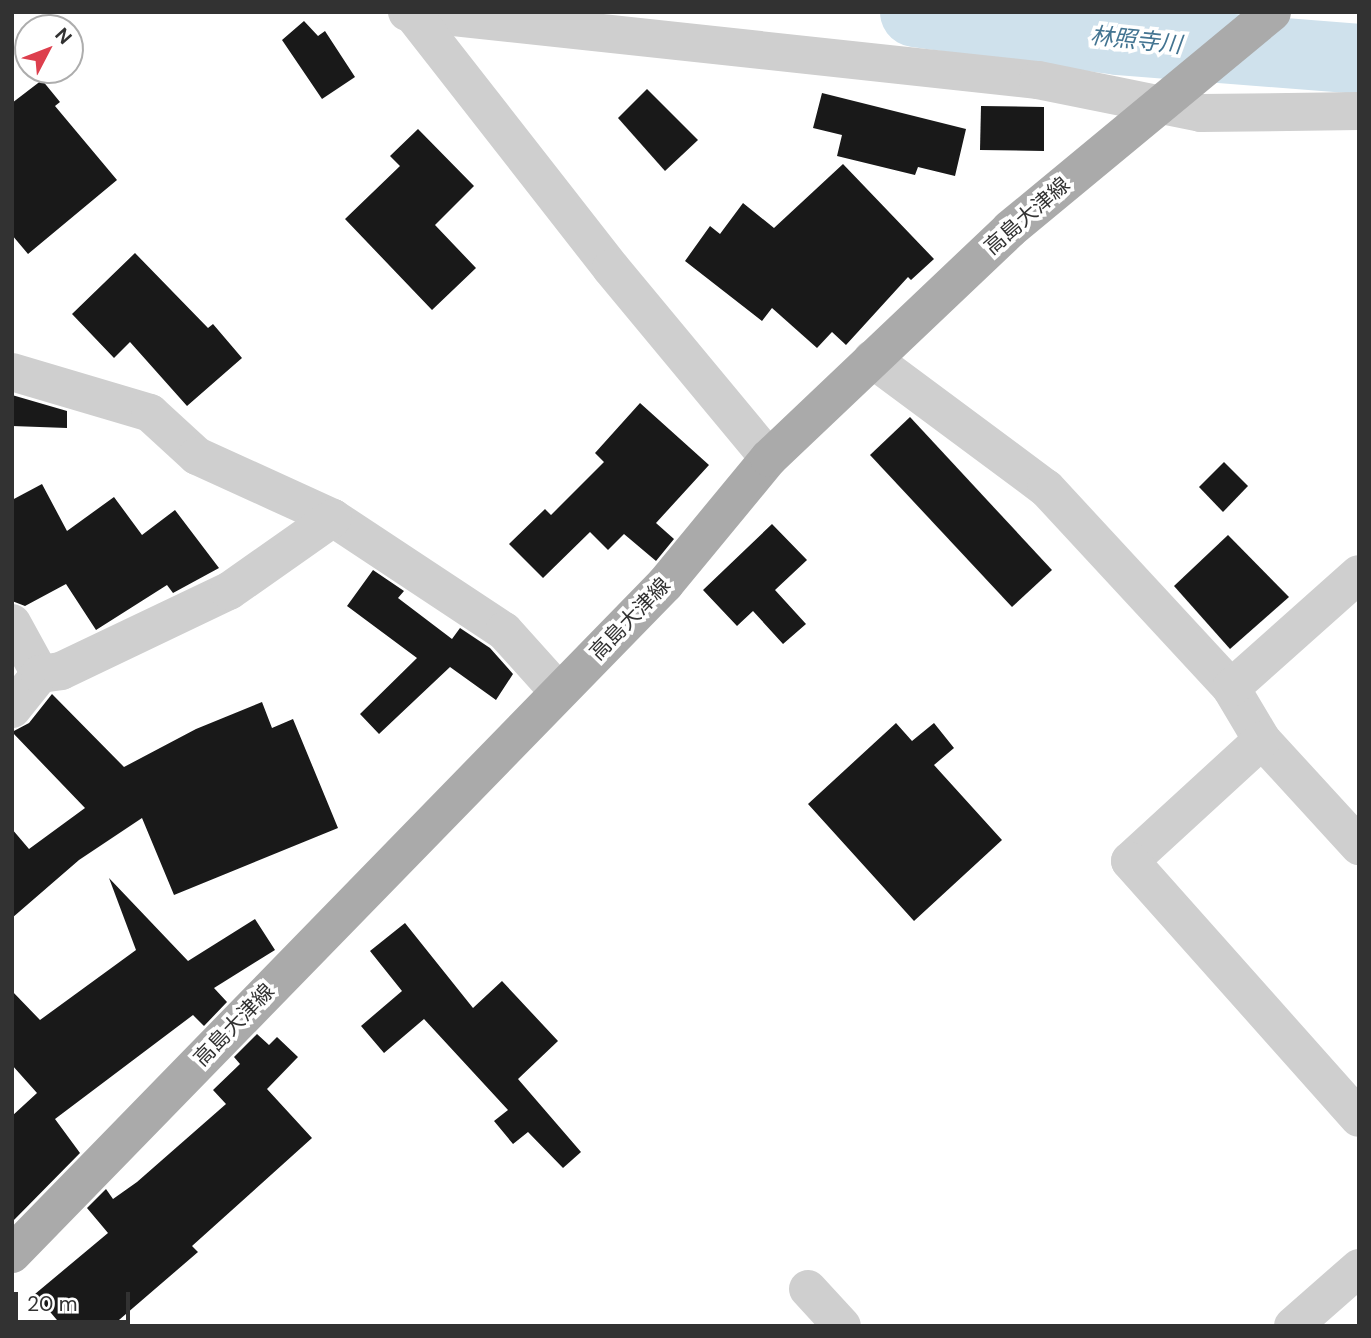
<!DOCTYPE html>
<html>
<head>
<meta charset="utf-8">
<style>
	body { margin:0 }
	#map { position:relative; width:1371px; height:1338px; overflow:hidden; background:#fff; font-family:"DM Sans","Noto Sans JP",sans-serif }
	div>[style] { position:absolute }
	.river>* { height:70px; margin:-35px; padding:0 35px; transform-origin:35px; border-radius:35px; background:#cfe1ec }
	.building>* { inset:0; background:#191919 }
	.minor>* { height:38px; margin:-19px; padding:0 19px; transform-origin:19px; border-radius:19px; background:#cfcfcf }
	.major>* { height:38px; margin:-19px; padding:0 19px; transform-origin:19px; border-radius:19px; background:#aaa }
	span { translate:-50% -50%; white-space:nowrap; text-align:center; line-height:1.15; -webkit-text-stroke:7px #fff; paint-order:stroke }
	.street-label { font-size:21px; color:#323232 }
	.water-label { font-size:23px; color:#437491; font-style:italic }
	.frame { position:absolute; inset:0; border:14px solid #323232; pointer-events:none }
	.north { position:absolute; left:14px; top:14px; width:70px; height:70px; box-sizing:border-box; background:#fff; border:2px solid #adadad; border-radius:50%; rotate:48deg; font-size:19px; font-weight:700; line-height:28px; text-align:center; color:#323232 }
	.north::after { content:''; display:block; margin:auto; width:24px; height:32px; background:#dd3f4d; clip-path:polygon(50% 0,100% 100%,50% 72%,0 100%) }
	.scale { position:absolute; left:14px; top:1292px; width:116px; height:32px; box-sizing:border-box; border:4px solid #323232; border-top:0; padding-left:9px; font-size:21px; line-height:24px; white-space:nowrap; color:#323232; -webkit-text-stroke:5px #fff; paint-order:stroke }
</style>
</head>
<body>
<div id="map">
	<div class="river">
		<div style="left:915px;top:12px;width:206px;rotate:7.8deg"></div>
		<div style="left:1119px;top:40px;width:241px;rotate:4.5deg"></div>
	</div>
	<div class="building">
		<div style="clip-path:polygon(304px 21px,318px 36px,325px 31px,355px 77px,322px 99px,282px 40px)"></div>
		<div style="clip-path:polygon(42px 80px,60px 102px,55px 106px,117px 180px,28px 254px,12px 235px,12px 103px)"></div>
		<div style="clip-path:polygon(647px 89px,698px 140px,665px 171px,618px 118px)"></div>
		<div style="clip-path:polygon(822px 93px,966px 129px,955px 176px,918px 167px,915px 175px,837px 156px,842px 135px,813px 128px)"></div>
		<div style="clip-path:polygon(981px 106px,1044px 107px,1044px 151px,980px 150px)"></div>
		<div style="clip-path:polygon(418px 129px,474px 186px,435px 225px,476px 268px,432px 310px,345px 219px,400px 166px,390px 156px)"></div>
		<div style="clip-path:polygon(843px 164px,934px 259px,911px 280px,908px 277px,846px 345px,832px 332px,817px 348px,772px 308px,762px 321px,685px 261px,710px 226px,720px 234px,743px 203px,774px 228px)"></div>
		<div style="clip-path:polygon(135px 253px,208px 328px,213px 324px,242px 358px,187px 406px,130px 342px,114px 358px,72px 314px)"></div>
		<div style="clip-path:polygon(12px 395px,67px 411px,67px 428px,12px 426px)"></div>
		<div style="clip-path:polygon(640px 403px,709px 465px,656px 523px,674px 539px,656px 561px,624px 534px,608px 550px,590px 532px,543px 578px,509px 544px,545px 509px,551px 515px,604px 462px,595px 453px)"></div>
		<div style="clip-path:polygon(910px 417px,1052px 570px,1012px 607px,870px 455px)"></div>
		<div style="clip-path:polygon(1224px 462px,1248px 486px,1223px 512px,1199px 487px)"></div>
		<div style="clip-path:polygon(42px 484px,67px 531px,114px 497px,142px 535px,175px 510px,219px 568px,173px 593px,167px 585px,96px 630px,66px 584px,25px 606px,12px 601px,12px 500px)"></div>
		<div style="clip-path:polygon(772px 524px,807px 560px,775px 590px,806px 624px,783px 644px,753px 611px,737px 626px,703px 590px)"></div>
		<div style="clip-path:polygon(1228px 535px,1289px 597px,1230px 649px,1174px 586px)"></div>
		<div style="clip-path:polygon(373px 570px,404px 591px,398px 598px,452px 639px,460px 628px,490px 648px,513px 674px,496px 700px,450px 667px,379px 734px,360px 714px,417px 658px,347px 606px)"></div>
		<div style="clip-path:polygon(52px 694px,124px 767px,196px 729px,262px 702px,272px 728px,293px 719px,338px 828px,174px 895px,142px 818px,79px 860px,12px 918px,12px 829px,29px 849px,85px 808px,12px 732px,29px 723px)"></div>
		<div style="clip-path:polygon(896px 723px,912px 741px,934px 723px,954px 748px,934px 765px,1002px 840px,914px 921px,808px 804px)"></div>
		<div style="clip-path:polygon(109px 878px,188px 961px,255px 919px,275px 950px,214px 988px,227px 1002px,204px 1026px,193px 1015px,55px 1119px,80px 1153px,12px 1222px,12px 1116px,37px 1093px,12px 1065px,12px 991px,40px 1020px,136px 950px)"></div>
		<div style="clip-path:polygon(405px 923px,473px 1008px,502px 981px,558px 1041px,518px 1079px,581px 1152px,563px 1168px,528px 1132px,513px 1144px,494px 1121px,508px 1110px,424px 1019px,384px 1053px,361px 1026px,402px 991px,370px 951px)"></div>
		<div style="clip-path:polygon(257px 1034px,269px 1045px,277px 1037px,298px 1057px,267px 1089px,312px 1138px,192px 1246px,198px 1252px,112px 1326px,62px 1326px,35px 1294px,108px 1233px,87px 1208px,106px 1189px,113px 1199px,137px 1182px,226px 1104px,213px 1090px,240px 1064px,234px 1057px)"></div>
	</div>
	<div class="minor">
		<div style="left:407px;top:12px;width:635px;rotate:6.15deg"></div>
		<div style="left:1038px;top:80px;width:166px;rotate:11.4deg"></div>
		<div style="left:1201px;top:113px;width:158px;rotate:-0.7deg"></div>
		<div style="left:411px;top:12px;width:325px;rotate:52deg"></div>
		<div style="left:611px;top:268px;width:247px;rotate:50.3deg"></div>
		<div style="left:872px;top:359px;width:217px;rotate:36.6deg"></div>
		<div style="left:1046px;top:488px;width:272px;rotate:47.2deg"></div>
		<div style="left:1231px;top:688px;width:61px;rotate:59.2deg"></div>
		<div style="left:1262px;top:740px;width:144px;rotate:47.5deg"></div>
		<div style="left:12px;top:372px;width:144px;rotate:16.5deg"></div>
		<div style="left:150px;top:413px;width:64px;rotate:42.5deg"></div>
		<div style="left:197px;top:456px;width:149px;rotate:24.5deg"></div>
		<div style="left:333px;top:518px;width:205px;rotate:33.5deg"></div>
		<div style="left:504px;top:631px;width:82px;rotate:48deg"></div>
		<div style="left:12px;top:623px;width:58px;rotate:61.2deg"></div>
		<div style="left:1231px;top:688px;width:171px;rotate:-41.7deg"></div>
		<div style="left:12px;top:709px;width:45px;rotate:-51.3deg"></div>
		<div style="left:40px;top:674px;width:21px;rotate:-8deg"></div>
		<div style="left:61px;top:671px;width:186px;rotate:-25.5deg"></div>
		<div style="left:229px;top:591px;width:127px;rotate:-35.1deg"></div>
		<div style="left:1262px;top:740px;width:179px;rotate:137.5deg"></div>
		<div style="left:1130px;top:861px;width:344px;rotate:48.3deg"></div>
		<div style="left:808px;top:1289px;width:50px;rotate:47.4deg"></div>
		<div style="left:1293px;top:1326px;width:88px;rotate:-41.3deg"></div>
	</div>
	<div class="major">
		<div style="left:12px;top:1254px;width:936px;rotate:-45.74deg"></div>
		<div style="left:665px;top:584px;width:163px;rotate:-50.5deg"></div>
		<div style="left:769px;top:458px;width:332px;rotate:-43.5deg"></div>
		<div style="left:1010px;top:229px;width:340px;rotate:-39.6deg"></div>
	</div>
	<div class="street-label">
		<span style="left:1027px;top:216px;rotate:-41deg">高島大津線</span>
		<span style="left:630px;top:619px;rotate:-46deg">高島大津線</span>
		<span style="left:234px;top:1025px;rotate:-46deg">高島大津線</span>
	</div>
	<div class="water-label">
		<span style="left:1136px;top:40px;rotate:6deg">林照寺川</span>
	</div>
	<div class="frame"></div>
	<div class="north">N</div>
	<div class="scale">20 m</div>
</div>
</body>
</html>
